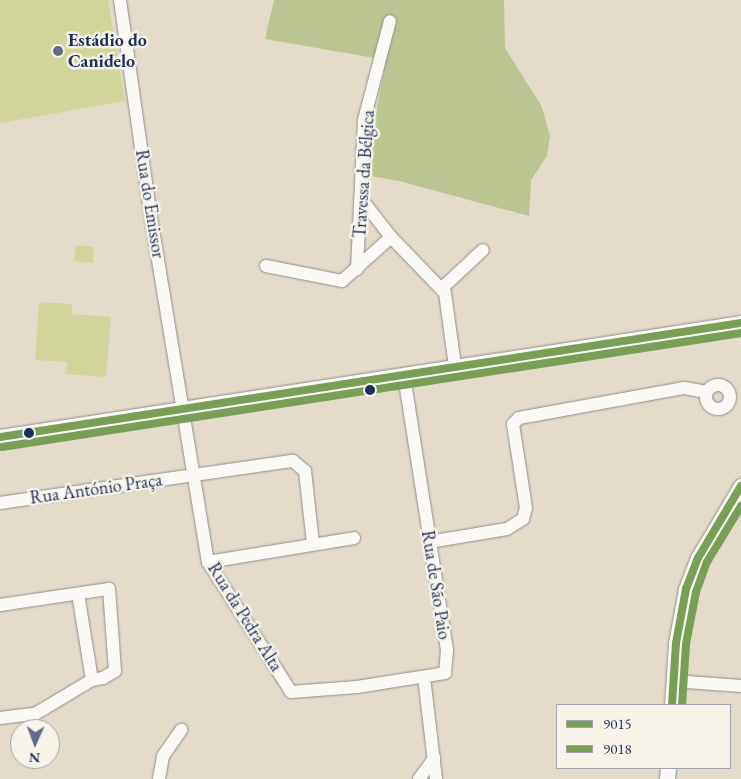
<!DOCTYPE html>
<html>
<head>
<meta charset="utf-8">
<style>
	body { margin:0 }
	#map { position:relative; width:741px; height:779px; overflow:hidden; background:#e4dbca; font-family:"EB Garamond",serif }
	div>[style] { position:absolute }
	.green>* { inset:0; background:#d2d69a }
	.forest>* { inset:0; background:#bbc592 }
	.roads { filter:drop-shadow(0 0 1px #908f8e) drop-shadow(0 0 1px #908f8e) }
	.minor>* { height:12px; margin:-6px; padding:0 6px; transform-origin:6px; border-radius:6px; background:#fbfaf7 }
	.minor>.ring { margin:-6px; padding:0; box-sizing:content-box; background:none; border:12px solid #fbfaf7; border-radius:50% }
	.major>* { height:15px; margin:-7.5px; padding:0 7.5px; transform-origin:7.5px; border-radius:7.5px; background:#fbfaf7 }
	.bus-1>* { height:8px; margin:-4px; padding:0 4px; transform-origin:4px; border-radius:4px; background:#799f57 }
	.bus-2>* { height:8px; margin:-4px; padding:0 4px; transform-origin:4px; border-radius:4px; background:#799f57 }
	.dots>* { width:14px; height:14px; translate:-50% -50%; box-sizing:border-box; border:2px solid #f7f3e8; border-radius:50% }
	span { translate:-50% -50%; white-space:nowrap; text-align:center; line-height:1.15; -webkit-text-stroke:5px #f7f3e8; paint-order:stroke }
	.poi-label { font-size:18px; color:#1b2f5e; font-weight:700 }
	.left { translate:0 -50%; text-align:left }
	.street-label { font-size:18px; color:#1b2f5e }
	.legend { position:absolute; left:556px; top:704px; width:175px; height:65px; box-sizing:border-box; background:#f7f3e8; border:1px solid #9fa5b1; margin:0; padding:6px 9px; list-style:none; font-size:15px; color:#1b2f5e }
	.legend li { display:flex; align-items:center; gap:10px; height:25px }
	.legend b { width:25px; border:1px solid #9fa5b1 }
	.north { position:absolute; left:10px; top:719px; width:50px; height:50px; box-sizing:border-box; background:#f7f3e8; border:1px solid #9fa5b1; border-radius:50%; rotate:182deg; font-size:14px; font-weight:700; line-height:20px; text-align:center; color:#1b2f5e }
	.north::after { content:''; display:block; margin:auto; width:18px; height:22px; background:#616b84; clip-path:polygon(50% 0,100% 100%,50% 72%,0 100%) }
</style>
</head>
<body>
<div id="map">
	<div class="green">
		<div style="clip-path:polygon(0 0,108px 0,125px 101px,0 123px)"></div>
		<div style="clip-path:polygon(76px 245px,94px 247px,93px 263px,74px 261px)"></div>
		<div style="clip-path:polygon(39px 302px,72px 304px,72px 314px,111px 317px,106px 377px,66px 374px,67px 362px,35px 360px)"></div>
	</div>
	<div class="forest">
		<div style="clip-path:polygon(274px 0,504px 0,505px 48px,542px 107px,550px 137px,547px 156px,531px 180px,529px 216px,399px 181px,371px 176px,372px 135px,386px 60px,265px 39px)"></div>
	</div>
	<div class="roads">
		<div class="minor">
			<div style="left:120px;top:0;width:226px;rotate:81.9deg"></div>
			<div style="left:152px;top:224px;width:343px;rotate:80.6deg"></div>
			<div style="left:208px;top:562px;width:154px;rotate:57.4deg"></div>
			<div style="left:291px;top:692px;width:66px;rotate:-4.3deg"></div>
			<div style="left:357px;top:687px;width:89px;rotate:-9deg"></div>
			<div style="left:445px;top:673px;width:23px;rotate:-85deg"></div>
			<div style="left:447px;top:650px;width:279px;rotate:-98.9deg"></div>
			<div style="left:362px;top:200px;width:47px;rotate:51.9deg"></div>
			<div style="left:391px;top:237px;width:78px;rotate:46deg"></div>
			<div style="left:445px;top:293px;width:74px;rotate:82.2deg"></div>
			<div style="left:266px;top:266px;width:77px;rotate:11.2deg"></div>
			<div style="left:342px;top:281px;width:66px;rotate:-41.9deg"></div>
			<div style="left:357px;top:269px;width:149px;rotate:-87.3deg"></div>
			<div style="left:364px;top:120px;width:102px;rotate:-75.3deg"></div>
			<div style="left:441px;top:289px;width:57px;rotate:-42.9deg"></div>
			<div class="ring" style="left:706px;top:385px;width:12px;height:12px"></div>
			<div style="left:0;top:503px;width:296px;rotate:-8.2deg"></div>
			<div style="left:293px;top:461px;width:16px;rotate:40deg"></div>
			<div style="left:305px;top:471px;width:73px;rotate:83.7deg"></div>
			<div style="left:429px;top:542px;width:79px;rotate:-9.5deg"></div>
			<div style="left:507px;top:529px;width:19px;rotate:-32deg"></div>
			<div style="left:523px;top:519px;width:11px;rotate:-75deg"></div>
			<div style="left:526px;top:508px;width:85px;rotate:-98.8deg"></div>
			<div style="left:513px;top:424px;width:8px;rotate:-45deg"></div>
			<div style="left:519px;top:418px;width:168px;rotate:-10.3deg"></div>
			<div style="left:684px;top:388px;width:23px;rotate:10deg"></div>
			<div style="left:208px;top:562px;width:148px;rotate:-9.3deg"></div>
			<div style="left:0;top:605px;width:110px;rotate:-8.4deg"></div>
			<div style="left:109px;top:589px;width:82px;rotate:85.8deg"></div>
			<div style="left:115px;top:671px;width:14px;rotate:150deg"></div>
			<div style="left:103px;top:678px;width:11px;rotate:170deg"></div>
			<div style="left:92px;top:680px;width:87px;rotate:-99.2deg"></div>
			<div style="left:424px;top:677px;width:103px;rotate:83.3deg"></div>
			<div style="left:674px;top:681px;width:67px;rotate:4.3deg"></div>
			<div style="left:0;top:718px;width:35px;rotate:-7deg"></div>
			<div style="left:35px;top:714px;width:66px;rotate:-30.8deg"></div>
			<div style="left:159px;top:779px;width:23px;rotate:-80deg"></div>
			<div style="left:163px;top:756px;width:32px;rotate:-55deg"></div>
			<div style="left:419px;top:779px;width:26px;rotate:-54deg"></div>
		</div>
		<div class="major">
			<div style="left:0;top:437px;width:750px;rotate:-8.75deg"></div>
			<div style="left:672px;top:705px;width:62px;rotate:-86.3deg"></div>
			<div style="left:676px;top:643px;width:55px;rotate:-79.5deg"></div>
			<div style="left:686px;top:589px;width:33px;rotate:-69deg"></div>
			<div style="left:698px;top:558px;width:84px;rotate:-59.2deg"></div>
			<div style="left:667px;top:779px;width:11px;rotate:-85deg"></div>
		</div>
	</div>
	<div class="bus-1">
		<div style="left:0;top:437px;width:750px;rotate:-8.75deg"></div>
		<div style="left:672px;top:705px;width:62px;rotate:-86.3deg"></div>
		<div style="left:676px;top:643px;width:55px;rotate:-79.5deg"></div>
		<div style="left:686px;top:589px;width:33px;rotate:-69deg"></div>
		<div style="left:698px;top:558px;width:84px;rotate:-59.2deg"></div>
	</div>
	<div class="bus-2">
		<div style="left:2px;top:447px;width:748px;rotate:-8.77deg"></div>
		<div style="left:682px;top:705px;width:61px;rotate:-86.2deg"></div>
		<div style="left:686px;top:644px;width:53px;rotate:-79.1deg"></div>
		<div style="left:696px;top:592px;width:32px;rotate:-70deg"></div>
		<div style="left:707px;top:562px;width:66px;rotate:-58.7deg"></div>
	</div>
	<div class="dots">
		<div style="left:58px;top:51px;background:#616b84"></div>
		<div style="left:370px;top:390px;background:#1b2f5e"></div>
		<div style="left:29px;top:433px;background:#1b2f5e"></div>
	</div>
	<div class="poi-label">
		<span class="left" style="left:68px;top:51px">Estádio do<br>Canidelo</span>
	</div>
	<div class="street-label">
		<span style="left:364px;top:174px;rotate:-86deg">Travessa da Bélgica</span>
		<span style="left:150px;top:204px;rotate:81deg">Rua do Emissor</span>
		<span style="left:96px;top:489px;rotate:-8deg">Rua António Praça</span>
		<span style="left:436px;top:585px;rotate:81deg">Rua de São Paio</span>
		<span style="left:245px;top:617px;rotate:58deg">Rua da Pedra Alta</span>
	</div>
	<ul class="legend">
	<li><b style="height:6px;background:#799f57"></b>9015</li>
	<li><b style="height:6px;background:#799f57"></b>9018</li>
	</ul>
	<div class="north">N</div>
</div>
</body>
</html>
